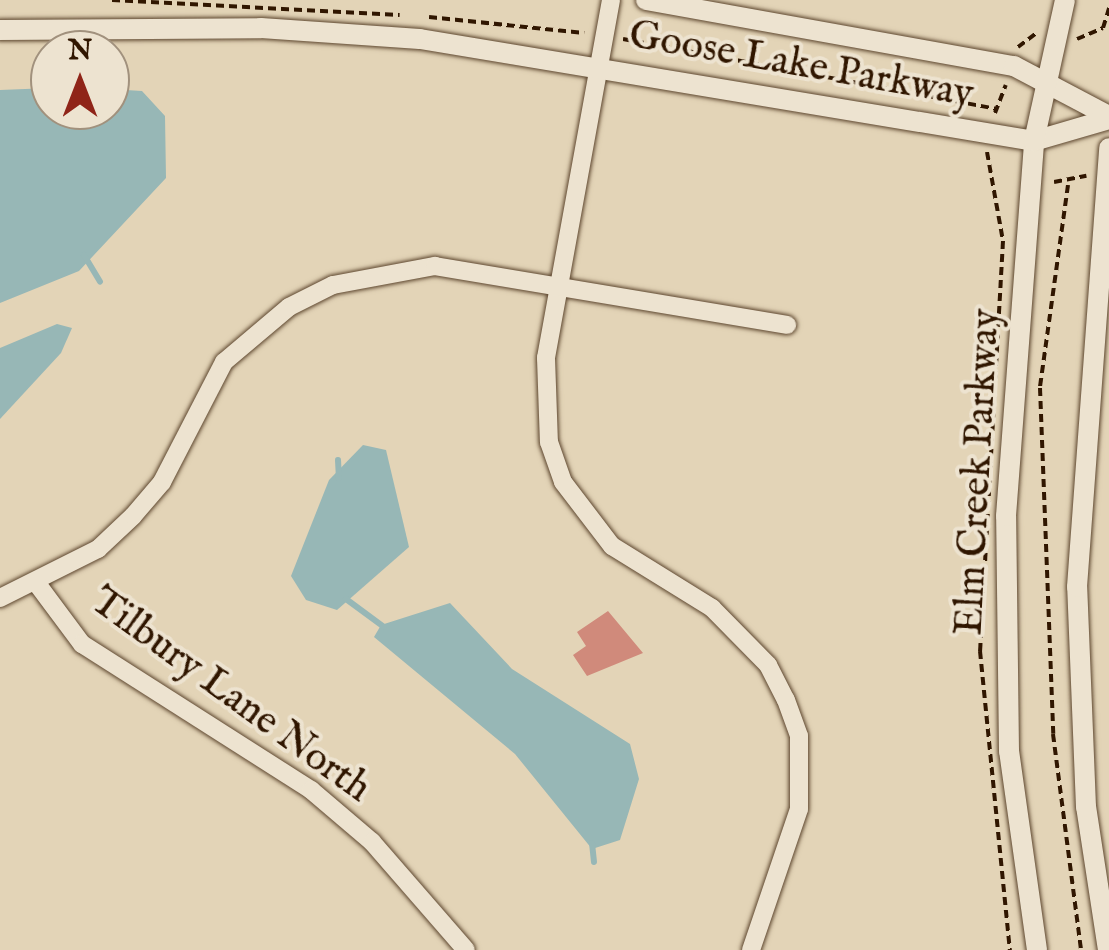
<!DOCTYPE html>
<html>
<head>
<meta charset="utf-8">
<style>
	body { margin:0 }
	#map { position:relative; width:1109px; height:950px; overflow:hidden; background:#e3d4b7; font-family:"IM FELL English",serif }
	div>[style] { position:absolute }
	.water>* { inset:0; background:#97b7b6 }
	.stream>* { height:6px; margin:-3px; padding:0 3px; transform-origin:3px; border-radius:3px; background:#97b7b6 }
	.building>* { inset:0; background:#d08a7b }
	.path>* { height:4px; margin-top:-2px; transform-origin:0; background:repeating-linear-gradient(90deg,#301600 0 8px,transparent 0 13px) }
	.roads { filter:drop-shadow(0 0 2px #5d462e) drop-shadow(0 0 2px #5d462e) }
	.minor>* { height:18px; margin:-9px; padding:0 9px; transform-origin:9px; border-radius:9px; background:#ede3d0 }
	.tertiary>* { height:20px; margin:-10px; padding:0 10px; transform-origin:10px; border-radius:10px; background:#ede3d0 }
	span { translate:-50% -50%; white-space:nowrap; text-align:center; line-height:1.15; -webkit-text-stroke:8px #ede3d0; paint-order:stroke }
	.street-label { font-size:40px; color:#301600 }
	.north { position:absolute; left:30px; top:30px; width:100px; height:100px; box-sizing:border-box; background:#ede3d0; border:2px solid #a1917d; border-radius:50%; rotate:0deg; font-size:28px; font-weight:700; line-height:40px; text-align:center; color:#301600 }
	.north::after { content:''; display:block; margin:auto; width:35px; height:45px; background:#8f2418; clip-path:polygon(50% 0,100% 100%,50% 72%,0 100%) }
</style>
</head>
<body>
<div id="map">
	<div class="water">
		<div style="clip-path:polygon(50px 88px,50px 110px,110px 110px,110px 89px,142px 91px,165px 116px,166px 178px,79px 271px,0 303px,0 90px)"></div>
		<div style="clip-path:polygon(57px 324px,72px 328px,61px 353px,0 419px,0 348px)"></div>
		<div style="clip-path:polygon(363px 445px,386px 450px,409px 547px,337px 610px,306px 600px,291px 576px,329px 480px)"></div>
		<div style="clip-path:polygon(450px 603px,512px 669px,630px 744px,639px 779px,620px 840px,592px 849px,515px 754px,374px 637px,381px 625px)"></div>
	</div>
	<div class="stream">
		<div style="left:84px;top:255px;width:31px;rotate:59deg"></div>
		<div style="left:338px;top:460px;width:18px;rotate:87deg"></div>
		<div style="left:346px;top:599px;width:47px;rotate:36.4deg"></div>
		<div style="left:592px;top:843px;width:19px;rotate:84deg"></div>
	</div>
	<div class="building">
		<div style="clip-path:polygon(608px 611px,643px 653px,587px 676px,573px 655px,586px 646px,577px 632px)"></div>
	</div>
	<div class="path">
		<div style="left:112px;top:0;width:288px;rotate:3deg"></div>
		<div style="left:429px;top:17px;width:156px;rotate:5.9deg"></div>
		<div style="left:623px;top:39px;width:380px;rotate:10.6deg"></div>
		<div style="left:1077px;top:39px;width:28px;rotate:-23deg"></div>
		<div style="left:1103px;top:28px;width:21px;rotate:-73deg"></div>
		<div style="left:1018px;top:47px;width:25px;rotate:-37deg"></div>
		<div style="left:995px;top:113px;width:30px;rotate:-69deg"></div>
		<div style="left:987px;top:152px;width:90px;rotate:79.8deg"></div>
		<div style="left:1003px;top:241px;width:411px;rotate:93.2deg"></div>
		<div style="left:980px;top:651px;width:301px;rotate:84.3deg"></div>
		<div style="left:1054px;top:182px;width:33px;rotate:-11deg"></div>
		<div style="left:1068px;top:185px;width:205px;rotate:97.9deg"></div>
		<div style="left:1040px;top:388px;width:346px;rotate:87.8deg"></div>
		<div style="left:1053px;top:734px;width:218px;rotate:82.6deg"></div>
	</div>
	<div class="roads">
		<div class="minor">
			<div style="left:611px;top:0;width:364px;rotate:100.3deg"></div>
			<div style="left:546px;top:358px;width:84px;rotate:88deg"></div>
			<div style="left:549px;top:442px;width:42px;rotate:70.7deg"></div>
			<div style="left:563px;top:482px;width:81px;rotate:52.6deg"></div>
			<div style="left:612px;top:546px;width:118px;rotate:31.8deg"></div>
			<div style="left:712px;top:608px;width:80px;rotate:45.5deg"></div>
			<div style="left:768px;top:665px;width:39px;rotate:63deg"></div>
			<div style="left:786px;top:700px;width:38px;rotate:70deg"></div>
			<div style="left:799px;top:736px;width:73px;rotate:90deg"></div>
			<div style="left:799px;top:809px;width:149px;rotate:108.8deg"></div>
			<div style="left:38px;top:585px;width:74px;rotate:53.3deg"></div>
			<div style="left:82px;top:644px;width:272px;rotate:32.5deg"></div>
			<div style="left:311px;top:790px;width:80px;rotate:40.4deg"></div>
			<div style="left:372px;top:842px;width:143px;rotate:49deg"></div>
			<div style="left:0;top:598px;width:110px;rotate:-26.6deg"></div>
			<div style="left:98px;top:549px;width:48px;rotate:-43.3deg"></div>
			<div style="left:133px;top:516px;width:45px;rotate:-49.5deg"></div>
			<div style="left:162px;top:482px;width:135px;rotate:-62.7deg"></div>
			<div style="left:224px;top:362px;width:85px;rotate:-40.2deg"></div>
			<div style="left:289px;top:307px;width:49px;rotate:-26.6deg"></div>
			<div style="left:333px;top:285px;width:104px;rotate:-10.6deg"></div>
			<div style="left:435px;top:266px;width:357px;rotate:9.5deg"></div>
		</div>
		<div class="tertiary">
			<div style="left:646px;top:0;width:374px;rotate:10.2deg"></div>
			<div style="left:1014px;top:66px;width:107px;rotate:27.8deg"></div>
			<div style="left:0;top:30px;width:261px;rotate:-0.4deg"></div>
			<div style="left:261px;top:28px;width:159px;rotate:4deg"></div>
			<div style="left:420px;top:39px;width:622px;rotate:9.43deg"></div>
			<div style="left:1034px;top:141px;width:78px;rotate:-16.3deg"></div>
			<div style="left:1037px;top:950px;width:201px;rotate:-98deg"></div>
			<div style="left:1009px;top:751px;width:235px;rotate:-90.7deg"></div>
			<div style="left:1006px;top:516px;width:376px;rotate:-85.7deg"></div>
			<div style="left:1034px;top:141px;width:144px;rotate:-77.6deg"></div>
			<div style="left:1108px;top:950px;width:145px;rotate:-98.7deg"></div>
			<div style="left:1086px;top:807px;width:220px;rotate:-92.3deg"></div>
			<div style="left:1077px;top:587px;width:440px;rotate:-85.8deg"></div>
		</div>
	</div>
	<div class="street-label">
		<span style="left:801px;top:66px;rotate:10deg">Goose Lake Parkway</span>
		<span style="left:979px;top:472px;rotate:-87deg">Elm Creek Parkway</span>
		<span style="left:230px;top:696px;rotate:36deg">Tilbury Lane North</span>
	</div>
	<div class="north">N</div>
</div>
</body>
</html>
